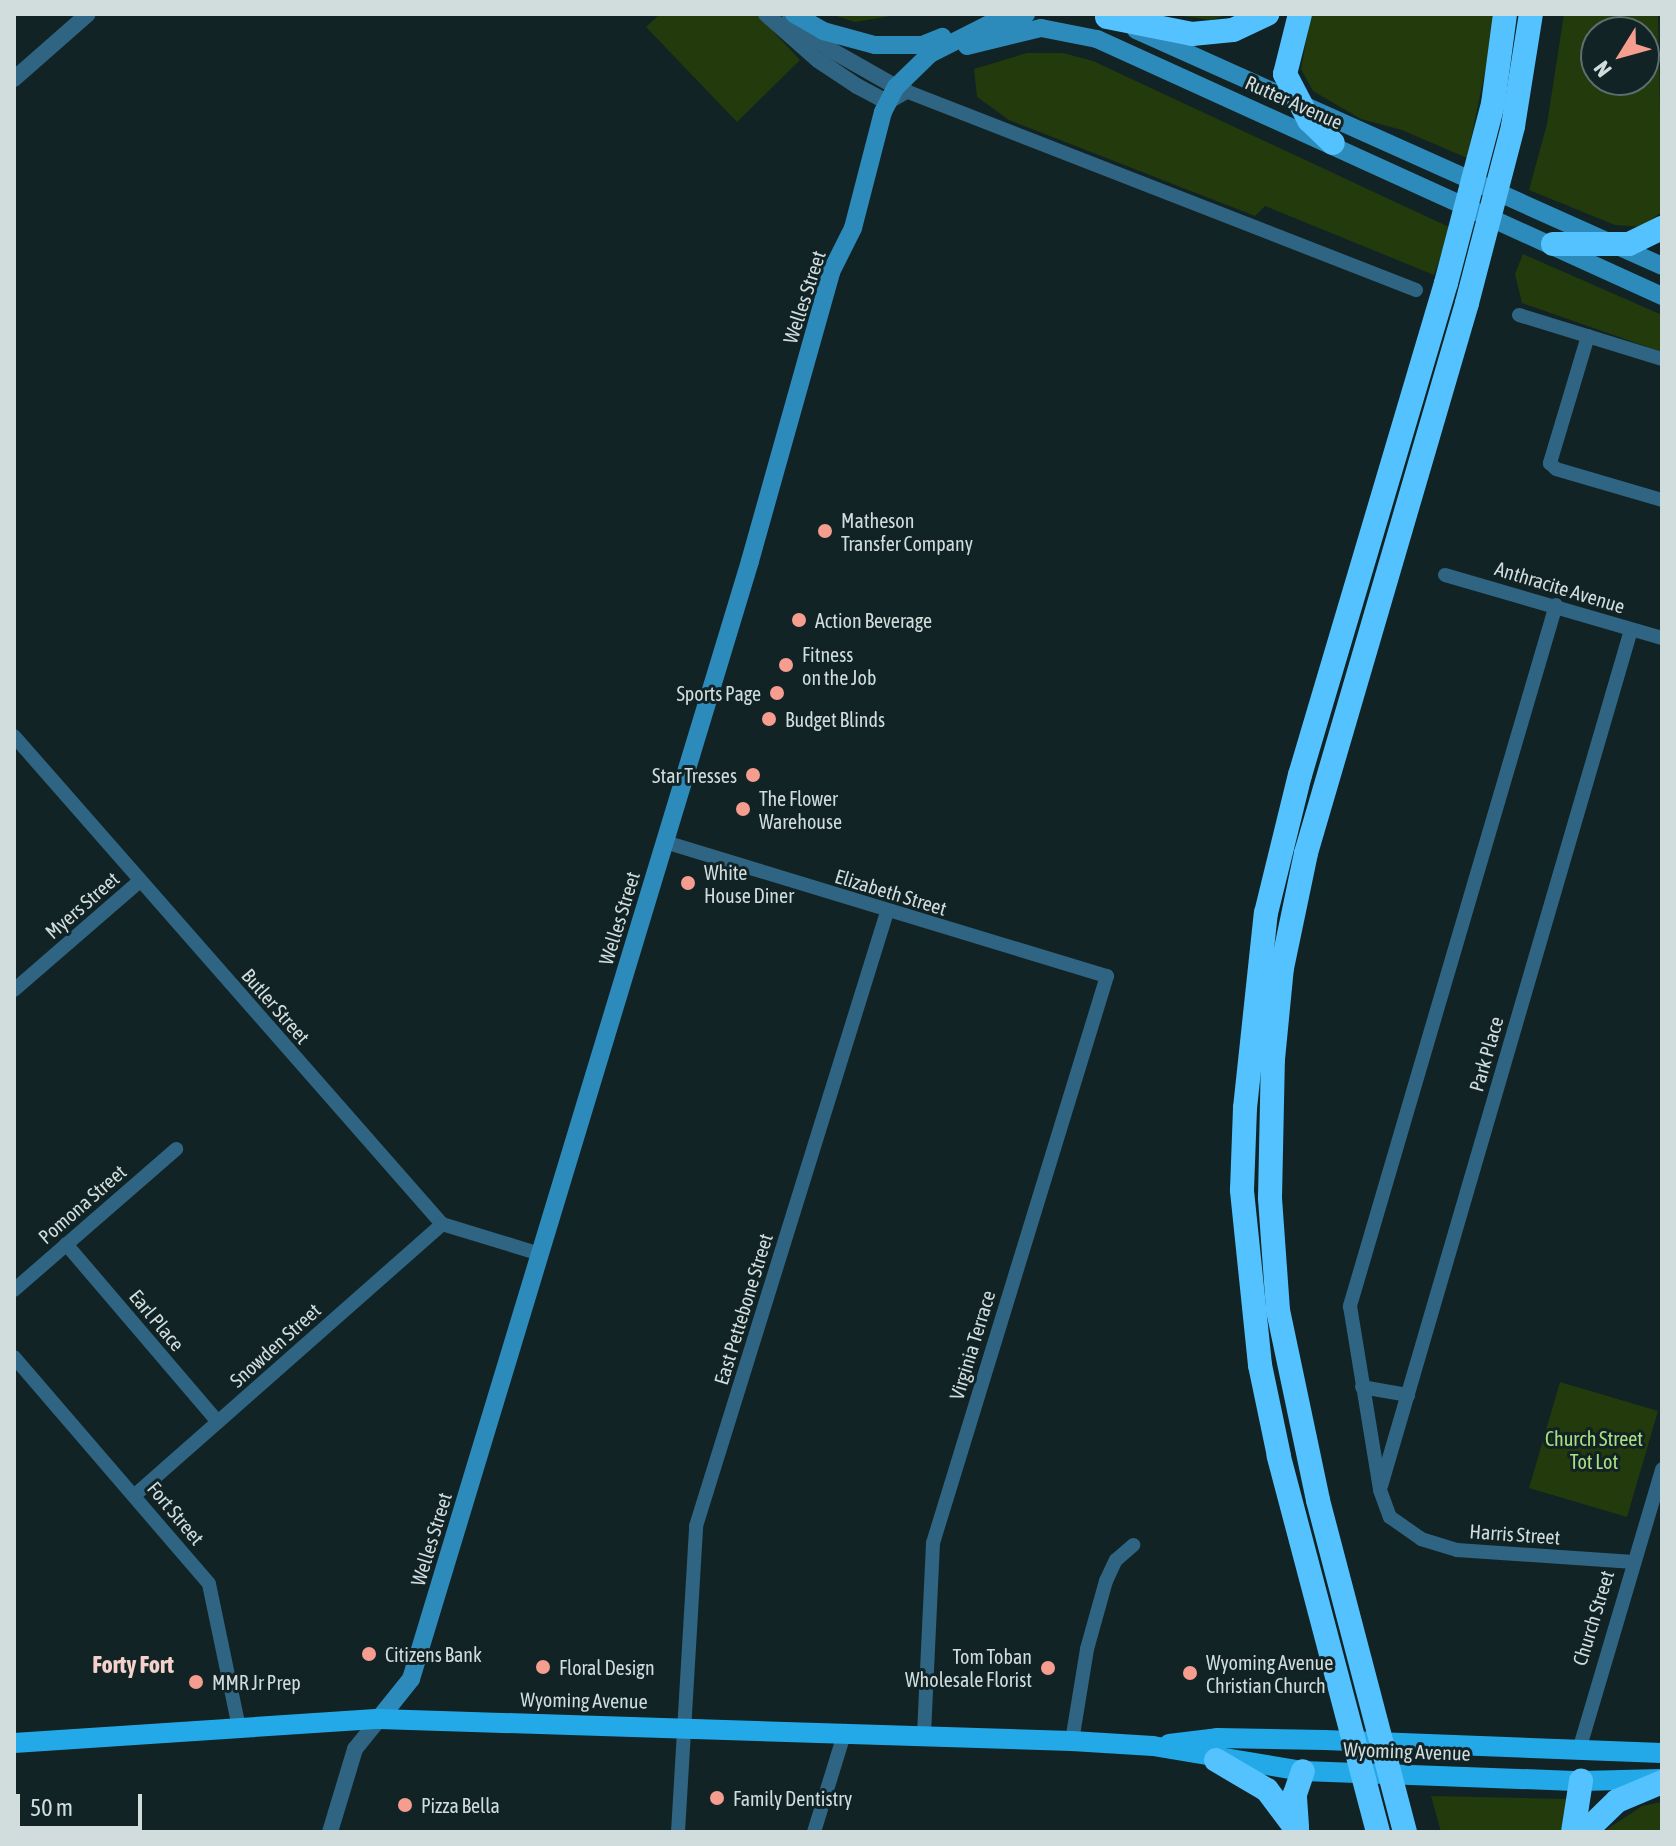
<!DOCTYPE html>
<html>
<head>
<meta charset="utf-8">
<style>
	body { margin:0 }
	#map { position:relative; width:1676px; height:1846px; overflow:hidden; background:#112324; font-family:"Asap Condensed",sans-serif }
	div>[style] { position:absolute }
	.green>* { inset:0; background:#233a0d }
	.minor>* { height:14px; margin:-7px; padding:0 7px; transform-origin:7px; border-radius:7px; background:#2f6482 }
	.tertiary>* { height:16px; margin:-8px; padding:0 8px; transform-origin:8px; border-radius:8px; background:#2f6482 }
	.secondary>* { height:18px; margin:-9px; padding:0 9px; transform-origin:9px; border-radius:9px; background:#2d8bbb }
	.primary>* { height:20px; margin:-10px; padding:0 10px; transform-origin:10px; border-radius:10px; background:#23a9e8 }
	.motorway>* { height:24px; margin:-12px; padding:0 12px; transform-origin:12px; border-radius:12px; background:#53c2ff }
	.dots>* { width:22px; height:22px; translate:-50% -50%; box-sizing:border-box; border:4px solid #112324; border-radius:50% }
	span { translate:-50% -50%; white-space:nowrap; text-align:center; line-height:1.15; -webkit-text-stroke:6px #112324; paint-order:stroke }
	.street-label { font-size:20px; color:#d1dcdd }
	.poi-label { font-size:20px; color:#d1dcdd }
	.left { translate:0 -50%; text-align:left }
	.right { translate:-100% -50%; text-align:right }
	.park-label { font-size:20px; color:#abe081 }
	.quarter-label { font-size:24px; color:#f4d1cb; font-weight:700 }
	.frame { position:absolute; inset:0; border:16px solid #d1dcdd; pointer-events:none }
	.north { position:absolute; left:1580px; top:16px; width:80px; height:80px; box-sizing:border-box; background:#112324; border:2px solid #5e6d6e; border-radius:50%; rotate:233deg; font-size:22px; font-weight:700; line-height:32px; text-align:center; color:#d1dcdd }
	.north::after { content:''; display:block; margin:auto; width:28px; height:36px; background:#f59d8f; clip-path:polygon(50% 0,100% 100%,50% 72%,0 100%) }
	.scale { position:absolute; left:16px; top:1794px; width:126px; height:36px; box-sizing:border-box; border:4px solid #d1dcdd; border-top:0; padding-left:10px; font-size:24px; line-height:28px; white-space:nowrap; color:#d1dcdd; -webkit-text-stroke:6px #112324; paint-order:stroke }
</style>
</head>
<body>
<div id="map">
	<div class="green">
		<div style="clip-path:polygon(660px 14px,757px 14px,800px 60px,737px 122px,646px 27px)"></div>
		<div style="clip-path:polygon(831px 14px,903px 14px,855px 22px)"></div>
		<div style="clip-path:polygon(1168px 14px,1230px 14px,1211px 20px)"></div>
		<div style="clip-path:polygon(1311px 14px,1497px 14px,1467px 158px,1402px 130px,1361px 119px,1313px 91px,1301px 69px)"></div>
		<div style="clip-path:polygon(evenodd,1564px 14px,1658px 14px,1662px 212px,1641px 227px,1615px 225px,1529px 190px,1547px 124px,1564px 14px,1596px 32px,1644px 32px,1644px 80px,1596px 80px,1596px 32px)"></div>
		<div style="clip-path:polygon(1027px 53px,1063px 53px,1093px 61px,1451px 228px,1434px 275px,1265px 206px,1255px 216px,1009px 120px,977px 97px,974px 69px)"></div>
		<div style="clip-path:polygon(1523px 254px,1662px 315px,1662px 352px,1522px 303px,1515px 274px)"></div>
		<div style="clip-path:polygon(1560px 1382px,1658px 1411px,1627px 1517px,1529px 1488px)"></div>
		<div style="clip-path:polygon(1431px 1796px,1568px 1799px,1563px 1832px,1441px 1832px)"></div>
		<div style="clip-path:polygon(1662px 1802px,1662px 1832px,1603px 1832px,1642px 1806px)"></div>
	</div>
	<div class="minor">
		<div style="left:898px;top:88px;width:556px;rotate:21.3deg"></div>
		<div style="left:1519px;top:315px;width:150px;rotate:17.1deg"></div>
		<div style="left:1588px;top:336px;width:133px;rotate:106.7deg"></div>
		<div style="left:1550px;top:463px;width:8px;rotate:45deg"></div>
		<div style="left:1556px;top:469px;width:110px;rotate:16.3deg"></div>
		<div style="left:1445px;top:575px;width:226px;rotate:16.2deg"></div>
		<div style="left:1556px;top:605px;width:731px;rotate:106.38deg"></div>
		<div style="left:1350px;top:1306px;width:186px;rotate:80.7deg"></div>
		<div style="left:1380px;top:1490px;width:29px;rotate:70deg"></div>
		<div style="left:1390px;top:1517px;width:38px;rotate:35deg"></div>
		<div style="left:1421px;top:1539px;width:38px;rotate:17deg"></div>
		<div style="left:1457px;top:1550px;width:177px;rotate:3.9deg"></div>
		<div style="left:14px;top:736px;width:649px;rotate:48.75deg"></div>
		<div style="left:442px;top:1224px;width:102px;rotate:17deg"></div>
		<div style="left:665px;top:842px;width:462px;rotate:16.9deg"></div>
		<div style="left:1107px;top:976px;width:593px;rotate:107.06deg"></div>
		<div style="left:933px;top:1543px;width:192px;rotate:92.7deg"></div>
		<div style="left:14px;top:990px;width:167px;rotate:-40.9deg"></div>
		<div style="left:66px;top:1244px;width:234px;rotate:49.5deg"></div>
		<div style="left:14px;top:1290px;width:215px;rotate:-41deg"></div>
		<div style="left:14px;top:1357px;width:299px;rotate:49.3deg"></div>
		<div style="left:209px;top:1584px;width:147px;rotate:78.2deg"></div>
		<div style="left:1362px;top:1387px;width:47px;rotate:9.9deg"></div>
		<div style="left:1381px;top:1486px;width:892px;rotate:-73.72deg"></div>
		<div style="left:135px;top:1495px;width:409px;rotate:-41.4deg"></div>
		<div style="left:1072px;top:1741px;width:93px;rotate:-80.7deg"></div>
		<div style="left:1087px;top:1649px;width:71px;rotate:-74.4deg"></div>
		<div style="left:1106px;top:1581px;width:23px;rotate:-65deg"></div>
		<div style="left:1116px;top:1560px;width:23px;rotate:-41deg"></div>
		<div style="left:1579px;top:1750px;width:293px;rotate:-73.5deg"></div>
		<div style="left:678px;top:1832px;width:307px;rotate:-86.6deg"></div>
		<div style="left:696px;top:1526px;width:643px;rotate:-72.72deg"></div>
		<div style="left:814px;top:1832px;width:106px;rotate:-72.9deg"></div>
	</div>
	<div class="tertiary">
		<div style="left:766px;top:14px;width:69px;rotate:41.5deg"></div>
		<div style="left:818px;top:60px;width:47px;rotate:33.7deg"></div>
		<div style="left:857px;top:86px;width:34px;rotate:28deg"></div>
		<div style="left:887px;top:102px;width:22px;rotate:-30deg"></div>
		<div style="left:790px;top:18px;width:52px;rotate:38deg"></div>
		<div style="left:831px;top:50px;width:75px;rotate:29.6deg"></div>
		<div style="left:14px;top:79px;width:98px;rotate:-41.3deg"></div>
		<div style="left:330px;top:1832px;width:87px;rotate:-73.2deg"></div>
		<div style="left:355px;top:1749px;width:38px;rotate:-51deg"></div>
	</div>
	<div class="secondary">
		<div style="left:794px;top:14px;width:34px;rotate:30deg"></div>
		<div style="left:823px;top:31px;width:54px;rotate:15.1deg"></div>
		<div style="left:875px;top:45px;width:47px"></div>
		<div style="left:922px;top:45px;width:22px;rotate:-22deg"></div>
		<div style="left:1136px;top:30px;width:577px;rotate:24.16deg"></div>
		<div style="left:967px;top:46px;width:76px;rotate:-13.7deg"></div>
		<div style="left:1041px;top:28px;width:57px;rotate:11.1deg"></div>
		<div style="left:1097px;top:39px;width:621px;rotate:24.46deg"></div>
		<div style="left:379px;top:1719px;width:51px;rotate:-51.3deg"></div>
		<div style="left:411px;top:1679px;width:1168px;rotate:-73.13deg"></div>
		<div style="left:750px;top:561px;width:300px;rotate:-74.3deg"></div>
		<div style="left:831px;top:272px;width:49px;rotate:-63.4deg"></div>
		<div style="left:853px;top:228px;width:120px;rotate:-75.5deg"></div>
		<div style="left:883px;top:112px;width:28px;rotate:-63deg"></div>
		<div style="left:896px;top:87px;width:47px;rotate:-44.1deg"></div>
		<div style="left:930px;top:54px;width:68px;rotate:-26.9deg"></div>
		<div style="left:991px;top:23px;width:36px;rotate:-14deg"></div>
	</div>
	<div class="primary">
		<div style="left:14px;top:1743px;width:366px;rotate:-3.8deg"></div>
		<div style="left:379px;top:1719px;width:693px;rotate:1.82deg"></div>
		<div style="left:1072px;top:1741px;width:81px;rotate:3.5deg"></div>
		<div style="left:1153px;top:1746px;width:152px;rotate:9.5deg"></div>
		<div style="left:1303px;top:1771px;width:278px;rotate:2.1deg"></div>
		<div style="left:1581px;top:1781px;width:81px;rotate:-1.4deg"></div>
		<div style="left:1169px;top:1744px;width:48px;rotate:-7.1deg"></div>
		<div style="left:1217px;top:1738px;width:107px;rotate:1.1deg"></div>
		<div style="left:1324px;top:1740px;width:338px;rotate:2.2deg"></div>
	</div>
	<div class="motorway">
		<div style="left:1300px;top:14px;width:62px;rotate:104deg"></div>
		<div style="left:1285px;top:74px;width:52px;rotate:62.4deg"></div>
		<div style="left:1309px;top:120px;width:33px;rotate:44deg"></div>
		<div style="left:1107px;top:17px;width:87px;rotate:11.3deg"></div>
		<div style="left:1192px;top:34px;width:41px;rotate:-5.6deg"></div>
		<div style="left:1233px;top:30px;width:38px;rotate:-25deg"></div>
		<div style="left:1553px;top:244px;width:76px"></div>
		<div style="left:1629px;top:244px;width:37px;rotate:-26deg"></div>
		<div style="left:1216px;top:1760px;width:59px;rotate:30.5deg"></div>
		<div style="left:1267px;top:1790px;width:50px;rotate:53.1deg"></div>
		<div style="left:1297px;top:1826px;width:32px;rotate:-94deg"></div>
		<div style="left:1295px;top:1794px;width:24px;rotate:-71deg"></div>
		<div style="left:1378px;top:1832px;width:389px;rotate:-104.8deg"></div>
		<div style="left:1279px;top:1456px;width:93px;rotate:-101.8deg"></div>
		<div style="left:1260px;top:1365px;width:176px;rotate:-95.9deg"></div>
		<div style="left:1242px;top:1190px;width:82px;rotate:-87.9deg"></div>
		<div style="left:1245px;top:1108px;width:196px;rotate:-83.9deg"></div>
		<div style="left:1266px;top:913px;width:142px;rotate:-76.2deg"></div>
		<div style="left:1300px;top:775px;width:513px;rotate:-73.47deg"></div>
		<div style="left:1446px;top:283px;width:185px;rotate:-75.3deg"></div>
		<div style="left:1493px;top:104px;width:91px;rotate:-82.4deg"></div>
		<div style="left:1405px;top:1832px;width:343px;rotate:-104.7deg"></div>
		<div style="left:1318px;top:1500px;width:194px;rotate:-101.9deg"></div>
		<div style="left:1278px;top:1310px;width:112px;rotate:-94.1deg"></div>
		<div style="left:1270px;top:1198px;width:139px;rotate:-88.8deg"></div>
		<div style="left:1273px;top:1059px;width:91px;rotate:-84.4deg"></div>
		<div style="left:1282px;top:968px;width:117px;rotate:-78.2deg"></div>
		<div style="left:1306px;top:853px;width:573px;rotate:-73.68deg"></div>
		<div style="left:1467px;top:303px;width:183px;rotate:-75.4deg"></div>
		<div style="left:1513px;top:126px;width:113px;rotate:-80.9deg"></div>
		<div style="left:1573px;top:1832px;width:52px;rotate:-81.1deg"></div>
		<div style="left:1585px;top:1832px;width:45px;rotate:-44.1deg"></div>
		<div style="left:1617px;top:1801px;width:49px;rotate:-22.9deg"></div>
	</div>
	<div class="dots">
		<div style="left:825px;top:531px;background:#f59d8f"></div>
		<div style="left:799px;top:620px;background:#f59d8f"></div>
		<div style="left:786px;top:665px;background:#f59d8f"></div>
		<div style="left:777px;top:693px;background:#f59d8f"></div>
		<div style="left:769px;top:719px;background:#f59d8f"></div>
		<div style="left:753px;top:775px;background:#f59d8f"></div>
		<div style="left:743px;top:809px;background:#f59d8f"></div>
		<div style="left:688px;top:883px;background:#f59d8f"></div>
		<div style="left:369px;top:1654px;background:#f59d8f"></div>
		<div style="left:543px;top:1667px;background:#f59d8f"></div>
		<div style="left:1048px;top:1668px;background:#f59d8f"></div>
		<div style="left:1190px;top:1673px;background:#f59d8f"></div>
		<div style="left:196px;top:1682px;background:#f59d8f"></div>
		<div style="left:717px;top:1798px;background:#f59d8f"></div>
		<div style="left:405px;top:1805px;background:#f59d8f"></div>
	</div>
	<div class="street-label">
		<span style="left:1294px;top:102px;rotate:24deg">Rutter Avenue</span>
		<span style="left:804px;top:297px;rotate:-72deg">Welles Street</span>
		<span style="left:1560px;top:587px;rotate:17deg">Anthracite Avenue</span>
		<span style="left:891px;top:892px;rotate:17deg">Elizabeth Street</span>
		<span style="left:82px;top:905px;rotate:-41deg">Myers Street</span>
		<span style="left:619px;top:918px;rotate:-73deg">Welles Street</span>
		<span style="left:276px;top:1006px;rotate:49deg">Butler Street</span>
		<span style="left:1486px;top:1054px;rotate:-74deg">Park Place</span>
		<span style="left:82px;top:1204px;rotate:-41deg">Pomona Street</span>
		<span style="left:743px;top:1309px;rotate:-73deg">East Pettebone Street</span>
		<span style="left:157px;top:1320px;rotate:50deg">Earl Place</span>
		<span style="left:275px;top:1345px;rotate:-42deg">Snowden Street</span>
		<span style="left:972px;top:1345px;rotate:-73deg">Virginia Terrace</span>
		<span style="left:176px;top:1513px;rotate:50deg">Fort Street</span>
		<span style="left:1515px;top:1534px;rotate:4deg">Harris Street</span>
		<span style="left:431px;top:1539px;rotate:-73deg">Welles Street</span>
		<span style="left:1593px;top:1618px;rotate:-73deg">Church Street</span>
		<span style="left:584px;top:1700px;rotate:1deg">Wyoming Avenue</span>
		<span style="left:1407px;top:1751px;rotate:2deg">Wyoming Avenue</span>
	</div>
	<div class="poi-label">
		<span class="left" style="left:841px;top:532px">Matheson<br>Transfer Company</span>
		<span class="left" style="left:815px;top:620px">Action Beverage</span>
		<span class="left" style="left:802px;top:666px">Fitness<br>on the Job</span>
		<span class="right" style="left:761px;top:693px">Sports Page</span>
		<span class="left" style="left:785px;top:719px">Budget Blinds</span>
		<span class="right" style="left:737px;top:775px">Star Tresses</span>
		<span class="left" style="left:759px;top:810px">The Flower<br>Warehouse</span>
		<span class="left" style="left:704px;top:884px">White<br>House Diner</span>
		<span class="left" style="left:385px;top:1654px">Citizens Bank</span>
		<span class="right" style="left:1032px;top:1668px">Tom Toban<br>Wholesale Florist</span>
		<span class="left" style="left:1206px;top:1674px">Wyoming Avenue<br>Christian Church</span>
		<span class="left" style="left:559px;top:1667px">Floral Design</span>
		<span class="left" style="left:212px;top:1682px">MMR Jr Prep</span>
		<span class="left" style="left:733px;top:1798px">Family Dentistry</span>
		<span class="left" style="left:421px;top:1805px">Pizza Bella</span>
	</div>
	<div class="park-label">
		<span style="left:1594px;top:1450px">Church Street<br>Tot Lot</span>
	</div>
	<div class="quarter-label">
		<span style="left:133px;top:1665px">Forty Fort</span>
	</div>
	<div class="frame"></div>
	<div class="north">N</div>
	<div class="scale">50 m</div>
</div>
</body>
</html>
